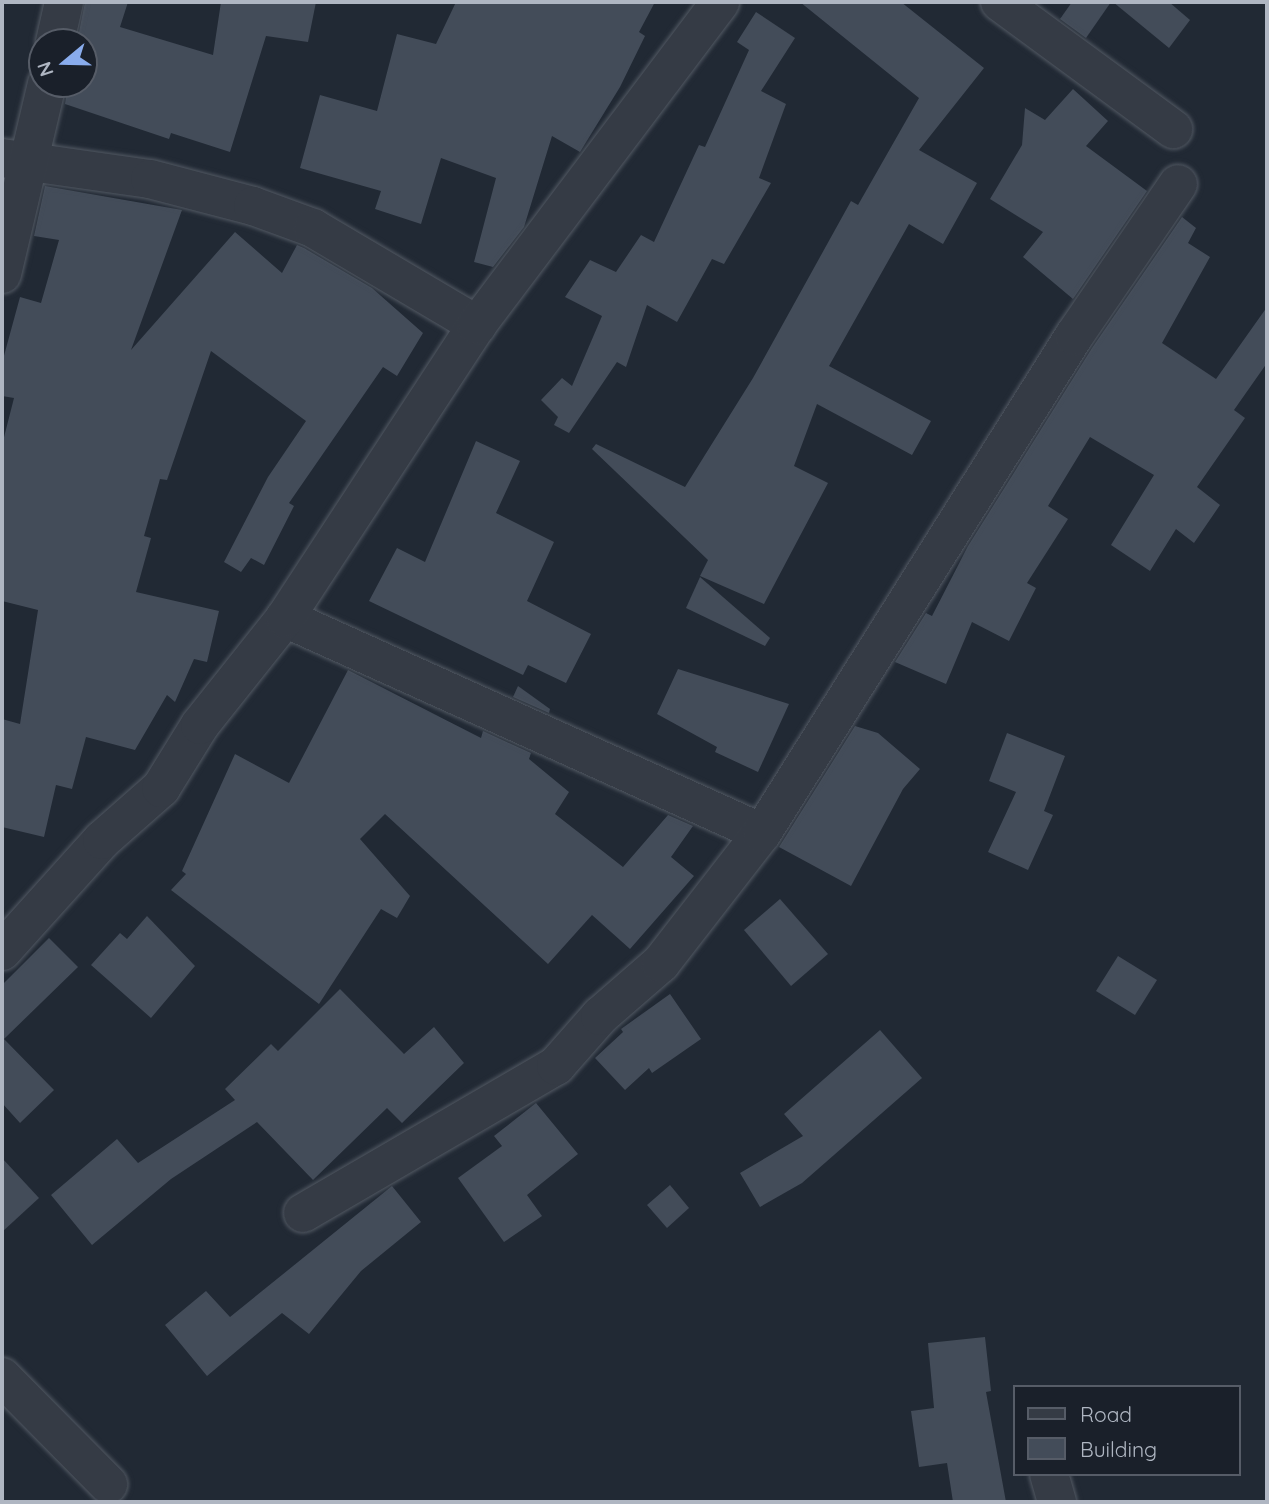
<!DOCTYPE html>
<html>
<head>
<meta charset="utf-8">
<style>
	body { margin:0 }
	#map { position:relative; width:1269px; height:1504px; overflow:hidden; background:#212934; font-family:Quicksand,sans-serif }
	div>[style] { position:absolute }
	.building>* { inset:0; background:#434c59 }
	.roads { filter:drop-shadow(0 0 2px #525963) drop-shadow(0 0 2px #525963) }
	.minor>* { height:38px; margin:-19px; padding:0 19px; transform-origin:19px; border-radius:19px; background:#353b45 }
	span { translate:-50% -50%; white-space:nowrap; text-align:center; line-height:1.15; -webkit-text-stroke:5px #1a202a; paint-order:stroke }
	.frame { position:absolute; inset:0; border:4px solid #afb6c2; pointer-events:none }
	.legend { position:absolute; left:1013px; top:1385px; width:228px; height:91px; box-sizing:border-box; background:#1a202a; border:2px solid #565c67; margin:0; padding:9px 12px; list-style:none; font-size:21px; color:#afb6c2 }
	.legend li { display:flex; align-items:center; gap:14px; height:35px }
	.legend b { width:35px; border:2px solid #565c67 }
	.north { position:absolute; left:28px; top:28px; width:70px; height:70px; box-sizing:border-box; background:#1a202a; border:2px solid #565c67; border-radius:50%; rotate:251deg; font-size:19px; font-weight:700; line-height:28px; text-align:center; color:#afb6c2 }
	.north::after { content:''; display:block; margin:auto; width:24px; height:32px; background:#89aced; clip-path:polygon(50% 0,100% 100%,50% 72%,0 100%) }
</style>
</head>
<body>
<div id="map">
	<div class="building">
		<div style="clip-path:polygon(85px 2px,128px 2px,120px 27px,213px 55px,221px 2px,316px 2px,308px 42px,266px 36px,230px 152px,171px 133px,169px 139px,65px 104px,68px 84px,84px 84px,84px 42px,77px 42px)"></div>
		<div style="clip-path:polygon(456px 2px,655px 2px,639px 32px,645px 36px,620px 87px,580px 152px,552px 136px,524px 227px,493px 267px,474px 262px,496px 178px,441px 158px,421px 224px,375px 209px,381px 191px,300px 168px,320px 95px,377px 111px,397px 34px,436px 44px)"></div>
		<div style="clip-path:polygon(800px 2px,901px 2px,984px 68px,919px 150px,977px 183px,943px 244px,909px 224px,829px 366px,931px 421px,912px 455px,817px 404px,794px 466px,828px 483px,764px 604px,700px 576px,708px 560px,592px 449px,596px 444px,685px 487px,753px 378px,851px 201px,858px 205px,919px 98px)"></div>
		<div style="clip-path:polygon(1072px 2px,1111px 2px,1086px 38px,1060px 19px)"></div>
		<div style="clip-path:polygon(1113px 2px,1169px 2px,1190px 20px,1169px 48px)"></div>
		<div style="clip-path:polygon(756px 12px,795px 38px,761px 91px,786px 104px,759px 178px,771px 183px,724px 264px,712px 259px,677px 322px,647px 305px,626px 367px,617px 362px,569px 433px,554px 425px,558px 417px,541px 400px,562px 378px,572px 386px,602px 316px,565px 297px,590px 260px,616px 272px,641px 235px,654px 242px,699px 145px,705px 147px,749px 50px,737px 42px)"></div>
		<div style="clip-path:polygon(1073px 89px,1108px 121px,1086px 146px,1147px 191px,1073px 299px,1023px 257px,1043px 232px,990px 199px,1022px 145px,1025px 108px,1045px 120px)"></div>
		<div style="clip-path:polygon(45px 186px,182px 210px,131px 350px,235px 232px,282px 273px,297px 245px,304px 248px,372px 288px,423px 333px,397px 376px,383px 367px,289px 503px,294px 506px,264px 565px,251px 558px,241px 572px,224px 562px,268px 477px,306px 421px,211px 351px,167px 480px,160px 479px,144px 536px,151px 538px,136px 592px,219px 611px,207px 662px,194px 659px,175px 702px,167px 695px,135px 750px,86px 737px,72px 789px,56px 785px,44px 837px,2px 827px,2px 719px,20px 724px,38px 610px,2px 601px,2px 445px,14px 398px,2px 396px,2px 363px,20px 297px,41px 303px,59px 240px,34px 236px)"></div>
		<div style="clip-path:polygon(1182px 217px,1196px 228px,1188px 243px,1210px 257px,1162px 343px,1216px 379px,1267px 307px,1267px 363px,1234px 410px,1245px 418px,1197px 487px,1220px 505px,1194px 543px,1176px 529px,1150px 571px,1111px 545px,1154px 475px,1090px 437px,1048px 506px,1068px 519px,1027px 583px,1036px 588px,1009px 641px,972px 622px,946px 684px,895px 662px,926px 613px,932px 616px,968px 546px,1092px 348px)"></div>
		<div style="clip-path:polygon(476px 441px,520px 461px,496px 513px,554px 542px,527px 601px,591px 634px,566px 683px,528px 665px,523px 675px,369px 601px,397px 548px,425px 562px)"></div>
		<div style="clip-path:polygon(700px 577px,770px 638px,765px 646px,686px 608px)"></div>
		<div style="clip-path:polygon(678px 669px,789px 704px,758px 772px,715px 752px,717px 747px,657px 714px)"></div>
		<div style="clip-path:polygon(348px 670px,481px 738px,483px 731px,531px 753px,529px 759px,569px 792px,555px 814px,623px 867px,668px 815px,693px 826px,671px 857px,694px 876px,630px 949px,592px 915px,548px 964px,385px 814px,360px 839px,410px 896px,397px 918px,381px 909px,319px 1004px,171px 890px,186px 874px,182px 871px,235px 754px,289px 783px)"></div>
		<div style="clip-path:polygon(518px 686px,550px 709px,549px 713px,513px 697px)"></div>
		<div style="clip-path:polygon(855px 726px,878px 733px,920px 769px,903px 789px,851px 886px,779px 847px)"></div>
		<div style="clip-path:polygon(1007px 733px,1065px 756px,1044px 811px,1053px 815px,1028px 870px,988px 852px,1016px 792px,989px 781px)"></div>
		<div style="clip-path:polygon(780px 899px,828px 954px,791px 986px,744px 930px)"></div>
		<div style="clip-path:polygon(147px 916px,195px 966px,151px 1018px,91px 965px,120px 933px,127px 939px)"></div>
		<div style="clip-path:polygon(49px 938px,78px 967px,4px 1039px,54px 1090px,20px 1123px,2px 1103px,2px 985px)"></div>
		<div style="clip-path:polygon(1118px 956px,1157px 980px,1135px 1015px,1096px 991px)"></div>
		<div style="clip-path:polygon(340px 989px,404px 1054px,434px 1027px,464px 1063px,402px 1123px,387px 1108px,313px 1180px,257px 1122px,171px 1179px,92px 1245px,51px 1195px,117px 1139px,138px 1163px,235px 1100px,225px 1089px,271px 1044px,278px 1051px)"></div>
		<div style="clip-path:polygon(670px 994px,701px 1039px,652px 1073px,649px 1068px,625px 1090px,595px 1058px,623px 1032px,621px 1029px)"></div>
		<div style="clip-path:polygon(880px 1030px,922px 1078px,802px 1183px,760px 1207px,740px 1173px,803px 1136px,784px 1114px)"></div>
		<div style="clip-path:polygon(536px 1103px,578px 1154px,527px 1195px,542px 1216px,504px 1242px,458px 1178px,502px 1146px,494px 1136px)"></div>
		<div style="clip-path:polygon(2px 1158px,39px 1198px,2px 1232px)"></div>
		<div style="clip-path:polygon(670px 1185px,689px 1208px,667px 1228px,647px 1205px)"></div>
		<div style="clip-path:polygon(392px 1186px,421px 1222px,361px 1271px,309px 1334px,282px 1313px,207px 1376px,165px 1325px,206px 1291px,230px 1317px)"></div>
		<div style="clip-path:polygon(985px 1337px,991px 1391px,986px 1392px,1006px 1502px,953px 1502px,947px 1463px,919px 1467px,911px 1411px,934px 1408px,928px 1343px)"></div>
	</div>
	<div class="roads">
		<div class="minor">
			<div style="left:1000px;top:2px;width:215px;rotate:36.3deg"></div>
			<div style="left:55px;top:42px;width:41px;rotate:-77.3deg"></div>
			<div style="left:2px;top:158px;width:149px;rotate:8.1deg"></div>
			<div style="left:150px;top:179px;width:106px;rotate:14.7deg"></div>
			<div style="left:253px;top:206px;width:64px;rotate:20.1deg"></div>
			<div style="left:313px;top:228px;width:191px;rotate:30.6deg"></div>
			<div style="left:2px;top:274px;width:195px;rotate:-76.7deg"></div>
			<div style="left:285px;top:618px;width:523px;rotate:24.26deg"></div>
			<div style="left:2px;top:951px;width:149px;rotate:-48deg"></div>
			<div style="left:102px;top:840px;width:79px;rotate:-41.4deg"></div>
			<div style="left:161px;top:788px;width:74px;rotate:-58.2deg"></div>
			<div style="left:200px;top:725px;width:137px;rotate:-51.5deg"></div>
			<div style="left:285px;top:618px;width:350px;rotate:-56.8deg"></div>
			<div style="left:477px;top:325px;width:404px;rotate:-53deg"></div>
			<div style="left:303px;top:1213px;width:293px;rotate:-30.2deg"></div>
			<div style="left:556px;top:1066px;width:67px;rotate:-48.7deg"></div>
			<div style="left:600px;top:1016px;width:81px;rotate:-41deg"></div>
			<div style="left:661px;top:963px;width:165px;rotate:-52.2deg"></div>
			<div style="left:762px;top:833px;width:587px;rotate:-57.88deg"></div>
			<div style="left:1074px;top:336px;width:184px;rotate:-55.6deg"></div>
			<div style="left:2px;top:1377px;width:151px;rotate:45.3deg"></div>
			<div style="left:1049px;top:1474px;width:29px;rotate:74deg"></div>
		</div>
	</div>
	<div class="frame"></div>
	<ul class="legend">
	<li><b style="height:9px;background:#353b45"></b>Road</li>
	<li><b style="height:19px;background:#434c59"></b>Building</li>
	</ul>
	<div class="north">N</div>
</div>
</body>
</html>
